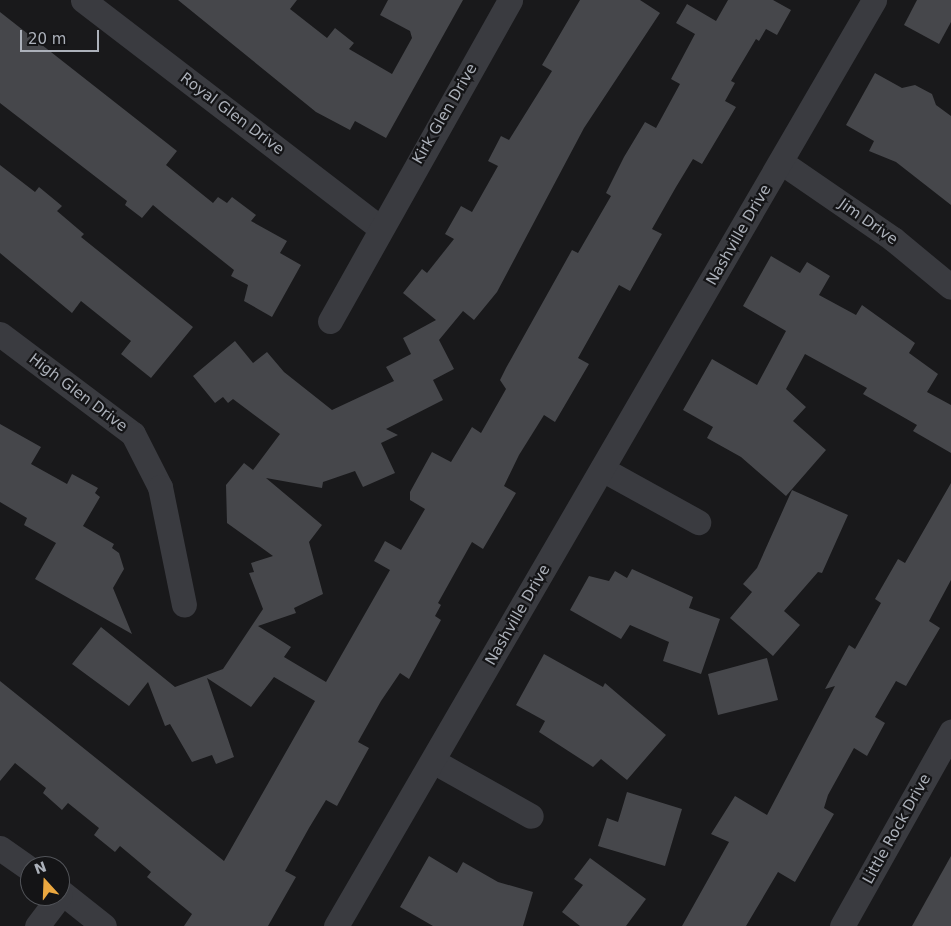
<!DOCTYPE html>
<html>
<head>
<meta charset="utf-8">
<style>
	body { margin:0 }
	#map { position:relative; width:951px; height:926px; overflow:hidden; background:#19191b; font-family:"DejaVu Sans",sans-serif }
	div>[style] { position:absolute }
	.building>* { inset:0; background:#46474b }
	.street>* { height:25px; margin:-12.5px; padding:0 12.5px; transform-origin:12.5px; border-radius:12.5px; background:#3a3b40 }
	span { translate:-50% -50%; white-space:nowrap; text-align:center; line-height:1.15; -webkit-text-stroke:4.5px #141416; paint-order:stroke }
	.street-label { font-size:15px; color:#acb1ba }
	.north { position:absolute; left:20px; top:856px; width:50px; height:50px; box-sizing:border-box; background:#141416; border:1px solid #515358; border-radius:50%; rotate:340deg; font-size:14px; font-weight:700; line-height:20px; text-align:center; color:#acb1ba }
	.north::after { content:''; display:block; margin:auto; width:18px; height:22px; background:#eca840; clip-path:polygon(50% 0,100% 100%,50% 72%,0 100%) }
	.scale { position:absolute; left:20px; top:30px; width:79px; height:22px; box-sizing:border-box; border:2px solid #acb1ba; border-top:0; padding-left:6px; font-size:15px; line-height:18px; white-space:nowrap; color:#acb1ba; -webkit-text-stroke:4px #141416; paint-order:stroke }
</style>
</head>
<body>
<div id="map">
	<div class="building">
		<div style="clip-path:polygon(178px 0,297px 0,290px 9px,327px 38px,335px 28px,354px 43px,349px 49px,392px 74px,412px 38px,410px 31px,380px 15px,388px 0,463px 0,386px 138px,355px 121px,350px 130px,316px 112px)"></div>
		<div style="clip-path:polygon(580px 0,640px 0,660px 13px,584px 128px,497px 292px,474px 320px,463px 311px,439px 340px,454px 369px,433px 380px,443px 400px,386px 429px,398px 435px,381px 443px,395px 473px,363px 487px,355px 471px,323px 482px,322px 488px,266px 478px,322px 525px,309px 542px,323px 594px,294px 608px,296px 613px,258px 626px,291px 647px,284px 657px,326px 682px,390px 570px,374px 561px,385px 541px,401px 550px,425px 509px,410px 500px,410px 492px,432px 452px,451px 462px,472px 427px,481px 433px,506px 389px,500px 380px,506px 368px,572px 250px,578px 253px,611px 196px,606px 193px,624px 157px,645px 122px,656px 128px,680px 84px,671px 79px,695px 34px,676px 23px,687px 4px,716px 21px,728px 0,773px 0,791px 10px,777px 35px,766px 29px,759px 41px,756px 39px,731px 81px,735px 83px,725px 101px,736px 107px,702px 164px,693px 159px,676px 187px,652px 229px,662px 234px,630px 291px,619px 285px,578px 358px,589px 364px,555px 422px,544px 415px,519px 455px,504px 486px,516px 493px,483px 549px,472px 542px,438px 603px,441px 605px,435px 616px,441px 620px,409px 679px,400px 673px,381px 701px,358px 742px,369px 748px,337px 806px,326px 800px,309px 828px,285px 871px,296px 877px,268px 926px,184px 926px,192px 914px,147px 877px,151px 872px,120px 846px,115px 852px,94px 835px,99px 828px,68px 803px,62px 810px,43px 793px,46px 788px,15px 763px,0 781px,0 681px,224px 861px,315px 701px,274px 677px,251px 707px,207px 678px,234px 757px,216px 764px,212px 755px,192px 762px,170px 724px,165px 726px,148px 682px,129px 706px,72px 664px,101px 627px,175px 687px,223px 669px,263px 609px,249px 573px,254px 572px,251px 563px,273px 556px,227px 523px,226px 485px,244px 463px,253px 470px,280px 434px,233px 399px,228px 403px,223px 397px,215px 403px,193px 376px,235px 341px,253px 363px,267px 352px,284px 372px,332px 410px,394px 381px,386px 367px,411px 354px,403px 338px,436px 320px,403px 293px,422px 269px,427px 273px,454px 239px,445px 234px,461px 206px,472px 212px,498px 166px,488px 161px,501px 136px,509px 140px,552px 71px,542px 65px)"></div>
		<div style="clip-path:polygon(917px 0,951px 0,951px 22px,939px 44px,904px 25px)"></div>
		<div style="clip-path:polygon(0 12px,177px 151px,166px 165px,213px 203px,218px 197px,227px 203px,232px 197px,256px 215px,251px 221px,287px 241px,280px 253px,301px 265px,272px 317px,244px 301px,248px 285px,231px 276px,234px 270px,165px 215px,153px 205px,142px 218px,125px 205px,127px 201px,0 103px)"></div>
		<div style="clip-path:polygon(875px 73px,902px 88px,915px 85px,932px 94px,936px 105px,951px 116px,951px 205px,896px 162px,869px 151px,874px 141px,846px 125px)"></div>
		<div style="clip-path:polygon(0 165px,35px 192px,39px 187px,62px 206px,57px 211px,84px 234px,81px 237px,193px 327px,151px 378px,121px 354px,131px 341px,81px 301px,72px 313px,0 253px)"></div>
		<div style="clip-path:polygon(771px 256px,800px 273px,807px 262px,830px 276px,819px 295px,856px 315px,862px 305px,915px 343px,909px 353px,938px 374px,927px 392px,951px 405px,951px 453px,913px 431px,917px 425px,863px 394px,867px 388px,805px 354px,786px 389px,806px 407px,793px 421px,826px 450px,786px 496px,741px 457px,707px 438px,713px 427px,683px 410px,712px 359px,757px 385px,786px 331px,743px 306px)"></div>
		<div style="clip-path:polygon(0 424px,41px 447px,31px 464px,67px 484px,72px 474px,98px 488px,95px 493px,100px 497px,83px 526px,114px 544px,112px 548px,119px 553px,124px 569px,113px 588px,132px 634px,35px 579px,56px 543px,24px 525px,27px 518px,0 502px)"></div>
		<div style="clip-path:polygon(951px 483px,951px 580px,929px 621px,940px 628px,906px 686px,896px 681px,875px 717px,885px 723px,867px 756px,854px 748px,828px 795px,824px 808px,834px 814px,795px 882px,778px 872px,746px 926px,682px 926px,729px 842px,711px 834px,735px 796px,767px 815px,835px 686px,825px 689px,849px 645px,855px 649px,881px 603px,875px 599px,898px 559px,905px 563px)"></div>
		<div style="clip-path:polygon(792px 490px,848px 515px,822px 573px,818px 572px,784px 611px,800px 625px,773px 656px,730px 618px,752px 592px,743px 584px,757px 568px)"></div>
		<div style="clip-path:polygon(632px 569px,693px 597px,689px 608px,720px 619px,701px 674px,663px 661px,669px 642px,630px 625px,621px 639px,570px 610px,589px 576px,609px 581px,615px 571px,627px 578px)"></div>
		<div style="clip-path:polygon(544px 654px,603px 687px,605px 683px,666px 735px,627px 780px,601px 759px,593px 767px,539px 732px,545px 721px,516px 705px)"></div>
		<div style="clip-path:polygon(767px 658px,778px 700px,718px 715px,708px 674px)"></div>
		<div style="clip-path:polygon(627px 792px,682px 809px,665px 866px,598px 846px,607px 818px,618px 822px)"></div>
		<div style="clip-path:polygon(429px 856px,457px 873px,463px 862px,498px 882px,533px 892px,523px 926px,433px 926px,400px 907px)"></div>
		<div style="clip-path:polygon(951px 856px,951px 926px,912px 926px,927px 899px)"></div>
		<div style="clip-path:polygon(590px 858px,646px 899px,626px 926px,580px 926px,562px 912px,583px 885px,574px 879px)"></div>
	</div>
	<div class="street">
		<div style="left:83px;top:0;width:374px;rotate:37.5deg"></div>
		<div style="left:781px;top:162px;width:136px;rotate:34.5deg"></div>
		<div style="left:893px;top:239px;width:75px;rotate:39.6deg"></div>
		<div style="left:330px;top:321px;width:368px;rotate:-60.7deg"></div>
		<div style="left:0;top:334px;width:166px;rotate:36.9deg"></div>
		<div style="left:133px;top:434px;width:59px;rotate:63deg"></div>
		<div style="left:160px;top:487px;width:120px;rotate:78.5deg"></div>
		<div style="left:602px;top:469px;width:110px;rotate:28.9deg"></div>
		<div style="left:433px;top:761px;width:112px;rotate:29.3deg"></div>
		<div style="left:0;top:848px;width:37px;rotate:35deg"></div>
		<div style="left:60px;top:891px;width:56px;rotate:38.5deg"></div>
		<div style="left:37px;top:926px;width:38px;rotate:-53deg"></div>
		<div style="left:336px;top:926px;width:1071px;rotate:-59.84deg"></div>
		<div style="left:842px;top:926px;width:223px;rotate:-60.7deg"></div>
	</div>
	<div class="street-label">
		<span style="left:232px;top:114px;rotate:37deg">Royal Glen Drive</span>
		<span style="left:445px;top:114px;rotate:-60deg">Kirk Glen Drive</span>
		<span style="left:868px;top:222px;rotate:35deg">Jim Drive</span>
		<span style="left:739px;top:235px;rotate:-60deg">Nashville Drive</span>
		<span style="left:78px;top:393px;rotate:37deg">High Glen Drive</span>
		<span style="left:518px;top:615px;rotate:-60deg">Nashville Drive</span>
		<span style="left:897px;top:829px;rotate:-61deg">Little Rock Drive</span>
	</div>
	<div class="north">N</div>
	<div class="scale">20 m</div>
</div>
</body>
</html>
